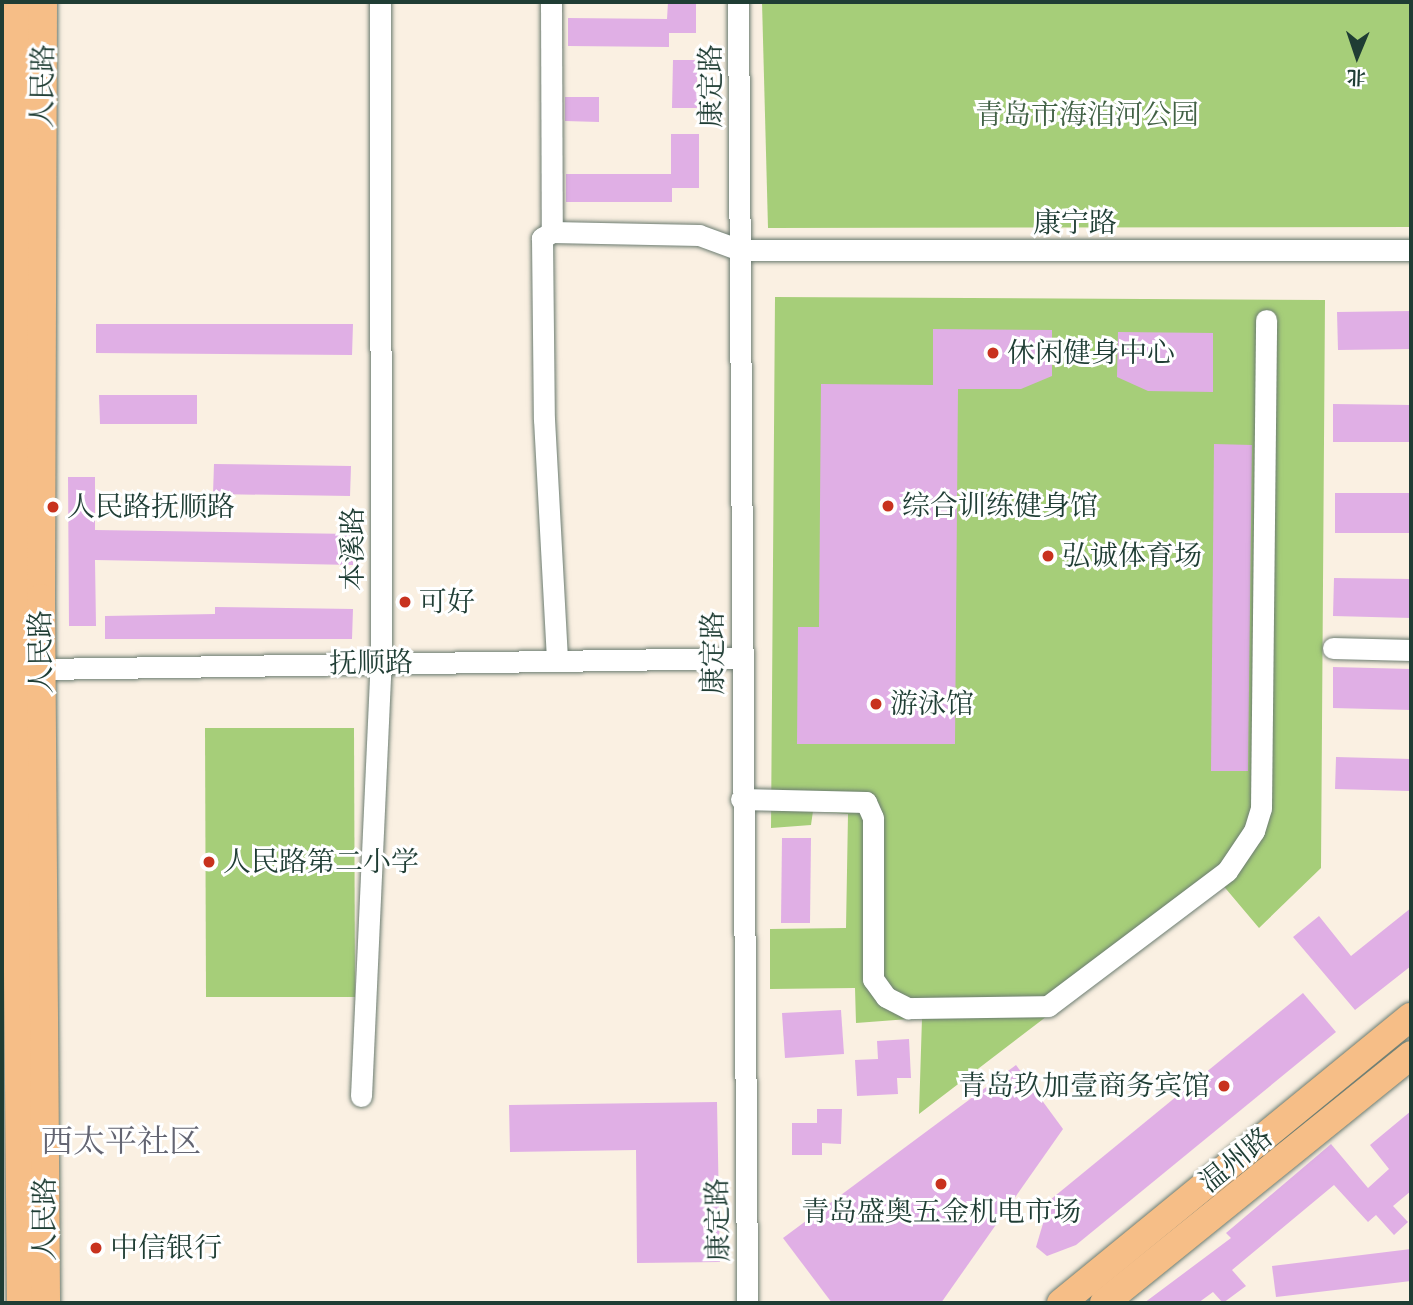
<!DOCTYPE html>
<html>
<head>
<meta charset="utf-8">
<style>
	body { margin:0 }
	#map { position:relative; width:1413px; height:1305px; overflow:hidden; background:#faf0e2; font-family:Alegreya,"Noto Serif SC",serif }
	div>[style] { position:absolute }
	.green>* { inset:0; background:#a6ce79 }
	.building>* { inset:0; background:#e0afe5 }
	.roads { filter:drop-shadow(0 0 2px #6c7c71) drop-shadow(0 0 2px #6c7c71) }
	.minor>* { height:21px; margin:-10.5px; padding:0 10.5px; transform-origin:10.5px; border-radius:10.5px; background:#fff }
	.major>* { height:28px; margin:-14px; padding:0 14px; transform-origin:14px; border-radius:14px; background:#f6be87 }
	.dots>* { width:19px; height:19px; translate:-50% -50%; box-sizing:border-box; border:4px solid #fff; border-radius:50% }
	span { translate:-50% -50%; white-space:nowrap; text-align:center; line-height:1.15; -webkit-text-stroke:6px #fff; paint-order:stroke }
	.street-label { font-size:28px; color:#1f3d34 }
	.park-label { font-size:28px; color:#416145 }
	.poi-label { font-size:28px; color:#1f3d34 }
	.left { translate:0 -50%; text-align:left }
	.right { translate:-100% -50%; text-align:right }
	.quarter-label { font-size:32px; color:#636572 }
	.frame { position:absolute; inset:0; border:4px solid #1f3d34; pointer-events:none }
	.north { position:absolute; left:1322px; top:21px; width:70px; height:70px; -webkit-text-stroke:5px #fff; paint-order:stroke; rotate:182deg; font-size:19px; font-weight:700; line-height:28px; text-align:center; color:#1f3d34 }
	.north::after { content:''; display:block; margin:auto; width:24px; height:32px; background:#1f3d34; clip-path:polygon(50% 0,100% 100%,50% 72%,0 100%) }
</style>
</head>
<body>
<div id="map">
	<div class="green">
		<div style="clip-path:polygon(762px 2px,1411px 2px,1411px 227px,768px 228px)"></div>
		<div style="clip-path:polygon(775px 297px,1325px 300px,1321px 868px,1259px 928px,1221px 883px,919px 1114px,922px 1018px,856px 1023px,855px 988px,770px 989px,770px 929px,846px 928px,848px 814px,813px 811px,811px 825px,771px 828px)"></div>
		<div style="clip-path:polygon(205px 728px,354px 728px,355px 997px,206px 997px)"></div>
	</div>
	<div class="building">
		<div style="clip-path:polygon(668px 2px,696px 2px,696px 33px,669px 33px,669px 47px,568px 46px,568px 18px,667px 19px)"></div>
		<div style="clip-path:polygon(673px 60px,697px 60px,697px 108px,672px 108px)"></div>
		<div style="clip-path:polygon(565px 97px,599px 97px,599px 122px,565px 121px)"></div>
		<div style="clip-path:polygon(671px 134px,699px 134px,699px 188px,672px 188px,672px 202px,566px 202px,566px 174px,671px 174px)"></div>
		<div style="clip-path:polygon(1411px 311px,1411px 349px,1338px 350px,1337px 312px)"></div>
		<div style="clip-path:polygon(96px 324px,353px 324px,352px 355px,96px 353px)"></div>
		<div style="clip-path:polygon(933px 329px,1052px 330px,1052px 376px,1021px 389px,958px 389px,955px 744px,797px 744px,798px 627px,819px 627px,821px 384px,933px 385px)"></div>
		<div style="clip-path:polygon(1118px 332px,1213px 333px,1213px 392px,1148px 391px,1117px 377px)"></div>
		<div style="clip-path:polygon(99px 395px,197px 395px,197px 424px,100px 424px)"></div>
		<div style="clip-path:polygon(1333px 404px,1411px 405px,1411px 442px,1333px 442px)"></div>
		<div style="clip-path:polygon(1214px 444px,1252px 445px,1248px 771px,1211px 771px)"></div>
		<div style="clip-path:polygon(214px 464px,351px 466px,350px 496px,213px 494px)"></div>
		<div style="clip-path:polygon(68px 477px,95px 477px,95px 530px,353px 534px,353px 565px,95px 560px,96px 626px,69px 626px)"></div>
		<div style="clip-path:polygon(1335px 493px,1411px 493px,1411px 533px,1335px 533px)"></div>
		<div style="clip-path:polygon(1334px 578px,1411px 579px,1411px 618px,1333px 616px)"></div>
		<div style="clip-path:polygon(215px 607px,353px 609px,352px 639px,105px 639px,105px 616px,215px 614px)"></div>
		<div style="clip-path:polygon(1333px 667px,1411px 669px,1411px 710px,1333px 708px)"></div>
		<div style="clip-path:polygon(1336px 757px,1411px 759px,1409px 791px,1335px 789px)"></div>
		<div style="clip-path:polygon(782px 838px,811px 838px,810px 923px,781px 923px)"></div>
		<div style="clip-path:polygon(1411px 908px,1411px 966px,1355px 1010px,1293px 937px,1319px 916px,1351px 956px)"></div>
		<div style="clip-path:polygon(1303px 993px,1336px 1032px,1076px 1245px,1047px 1256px,1036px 1247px,1050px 1200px)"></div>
		<div style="clip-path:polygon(841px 1010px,844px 1054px,785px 1058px,782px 1013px)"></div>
		<div style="clip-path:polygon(909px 1039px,911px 1078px,897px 1078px,898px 1094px,857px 1096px,855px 1060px,878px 1059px,877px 1041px)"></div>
		<div style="clip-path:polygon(1016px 1065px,1063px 1129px,941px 1303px,832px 1303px,783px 1238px)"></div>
		<div style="clip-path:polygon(717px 1102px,720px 1262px,637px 1263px,636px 1150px,510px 1152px,509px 1105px)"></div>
		<div style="clip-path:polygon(817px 1109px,842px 1109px,841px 1144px,822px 1143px,822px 1155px,792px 1155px,792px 1123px,817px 1123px)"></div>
		<div style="clip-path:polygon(1411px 1111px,1411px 1191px,1393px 1206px,1408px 1222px,1394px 1235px,1376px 1215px,1368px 1222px,1334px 1185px,1232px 1270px,1246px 1286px,1223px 1303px,1213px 1292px,1198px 1303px,1144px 1303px,1231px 1238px,1226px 1233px,1331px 1144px,1368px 1188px,1389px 1169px,1370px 1145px)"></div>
		<div style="clip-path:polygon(1411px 1249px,1411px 1281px,1276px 1297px,1272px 1266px)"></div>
	</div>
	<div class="roads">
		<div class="minor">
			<div style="left:551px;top:2px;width:230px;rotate:89.8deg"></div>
			<div style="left:552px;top:232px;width:147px;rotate:1.2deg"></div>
			<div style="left:699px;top:235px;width:44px;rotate:20.1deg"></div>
			<div style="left:740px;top:250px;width:671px"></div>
			<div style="left:738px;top:2px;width:1301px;rotate:89.6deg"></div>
			<div style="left:552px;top:232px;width:12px;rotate:149deg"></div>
			<div style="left:542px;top:238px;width:181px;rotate:89.4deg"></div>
			<div style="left:544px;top:419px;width:242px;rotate:86.9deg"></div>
			<div style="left:1333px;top:648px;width:78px;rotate:1.5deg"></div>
			<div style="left:42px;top:669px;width:699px;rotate:-0.9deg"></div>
			<div style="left:741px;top:799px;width:125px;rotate:1.4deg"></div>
			<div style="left:866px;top:802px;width:17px;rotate:66deg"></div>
			<div style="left:873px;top:818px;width:161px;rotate:90deg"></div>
			<div style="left:873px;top:979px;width:22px;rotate:54deg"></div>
			<div style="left:886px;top:997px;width:25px;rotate:27deg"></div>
			<div style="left:908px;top:1008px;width:140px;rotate:-0.8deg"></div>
			<div style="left:1048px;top:1006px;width:224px;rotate:-37deg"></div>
			<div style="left:1227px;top:871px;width:48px;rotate:-56deg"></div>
			<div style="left:1254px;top:831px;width:24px;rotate:-73deg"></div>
			<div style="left:1261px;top:808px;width:488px;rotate:-89.4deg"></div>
			<div style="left:361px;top:1096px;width:433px;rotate:-87.4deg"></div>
			<div style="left:381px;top:663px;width:661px;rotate:-90.09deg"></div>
		</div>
		<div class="major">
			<div style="left:17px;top:2px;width:632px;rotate:90.18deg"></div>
			<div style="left:15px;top:634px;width:669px;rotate:89.49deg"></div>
			<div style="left:43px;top:2px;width:596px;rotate:90.19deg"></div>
			<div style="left:41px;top:598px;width:705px;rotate:89.59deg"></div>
			<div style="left:1061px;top:1303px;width:452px;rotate:-39.3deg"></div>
			<div style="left:1104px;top:1303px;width:395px;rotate:-38.9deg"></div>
		</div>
	</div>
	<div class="dots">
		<div style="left:993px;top:353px;background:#c8321e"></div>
		<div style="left:888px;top:506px;background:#c8321e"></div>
		<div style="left:53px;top:507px;background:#c8321e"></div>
		<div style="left:1048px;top:556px;background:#c8321e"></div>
		<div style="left:405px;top:602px;background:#c8321e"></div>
		<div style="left:876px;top:704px;background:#c8321e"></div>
		<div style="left:209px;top:862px;background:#c8321e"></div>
		<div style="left:1224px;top:1086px;background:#c8321e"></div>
		<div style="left:941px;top:1184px;background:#c8321e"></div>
		<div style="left:96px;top:1248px;background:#c8321e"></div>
	</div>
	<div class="street-label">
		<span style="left:43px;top:86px;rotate:-89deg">人民路</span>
		<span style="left:711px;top:86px;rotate:-90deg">康定路</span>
		<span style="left:1075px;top:223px">康宁路</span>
		<span style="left:353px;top:549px;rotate:-90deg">本溪路</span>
		<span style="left:41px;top:652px;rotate:-91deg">人民路</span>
		<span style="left:713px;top:653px;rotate:-90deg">康定路</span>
		<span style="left:371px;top:663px;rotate:-1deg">抚顺路</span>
		<span style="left:1236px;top:1160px;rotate:-39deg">温州路</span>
		<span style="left:45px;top:1219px;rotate:-90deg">人民路</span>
		<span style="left:718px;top:1220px;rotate:-91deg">康定路</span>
	</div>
	<div class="park-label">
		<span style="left:1087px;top:115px">青岛市海泊河公园</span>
	</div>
	<div class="poi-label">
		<span class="left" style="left:1007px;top:353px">休闲健身中心</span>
		<span class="left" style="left:902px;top:506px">综合训练健身馆</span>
		<span class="left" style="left:67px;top:507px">人民路抚顺路</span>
		<span class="left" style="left:1062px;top:556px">弘诚体育场</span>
		<span class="left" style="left:419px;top:602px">可好</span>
		<span class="left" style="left:890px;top:704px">游泳馆</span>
		<span class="left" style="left:223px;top:862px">人民路第二小学</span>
		<span class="right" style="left:1210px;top:1086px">青岛玖加壹商务宾馆</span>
		<span style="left:941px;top:1212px">青岛盛奥五金机电市场</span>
		<span class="left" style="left:110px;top:1248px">中信银行</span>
	</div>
	<div class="quarter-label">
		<span style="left:121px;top:1141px">西太平社区</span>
	</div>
	<div class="frame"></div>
	<div class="north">北</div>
</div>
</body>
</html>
